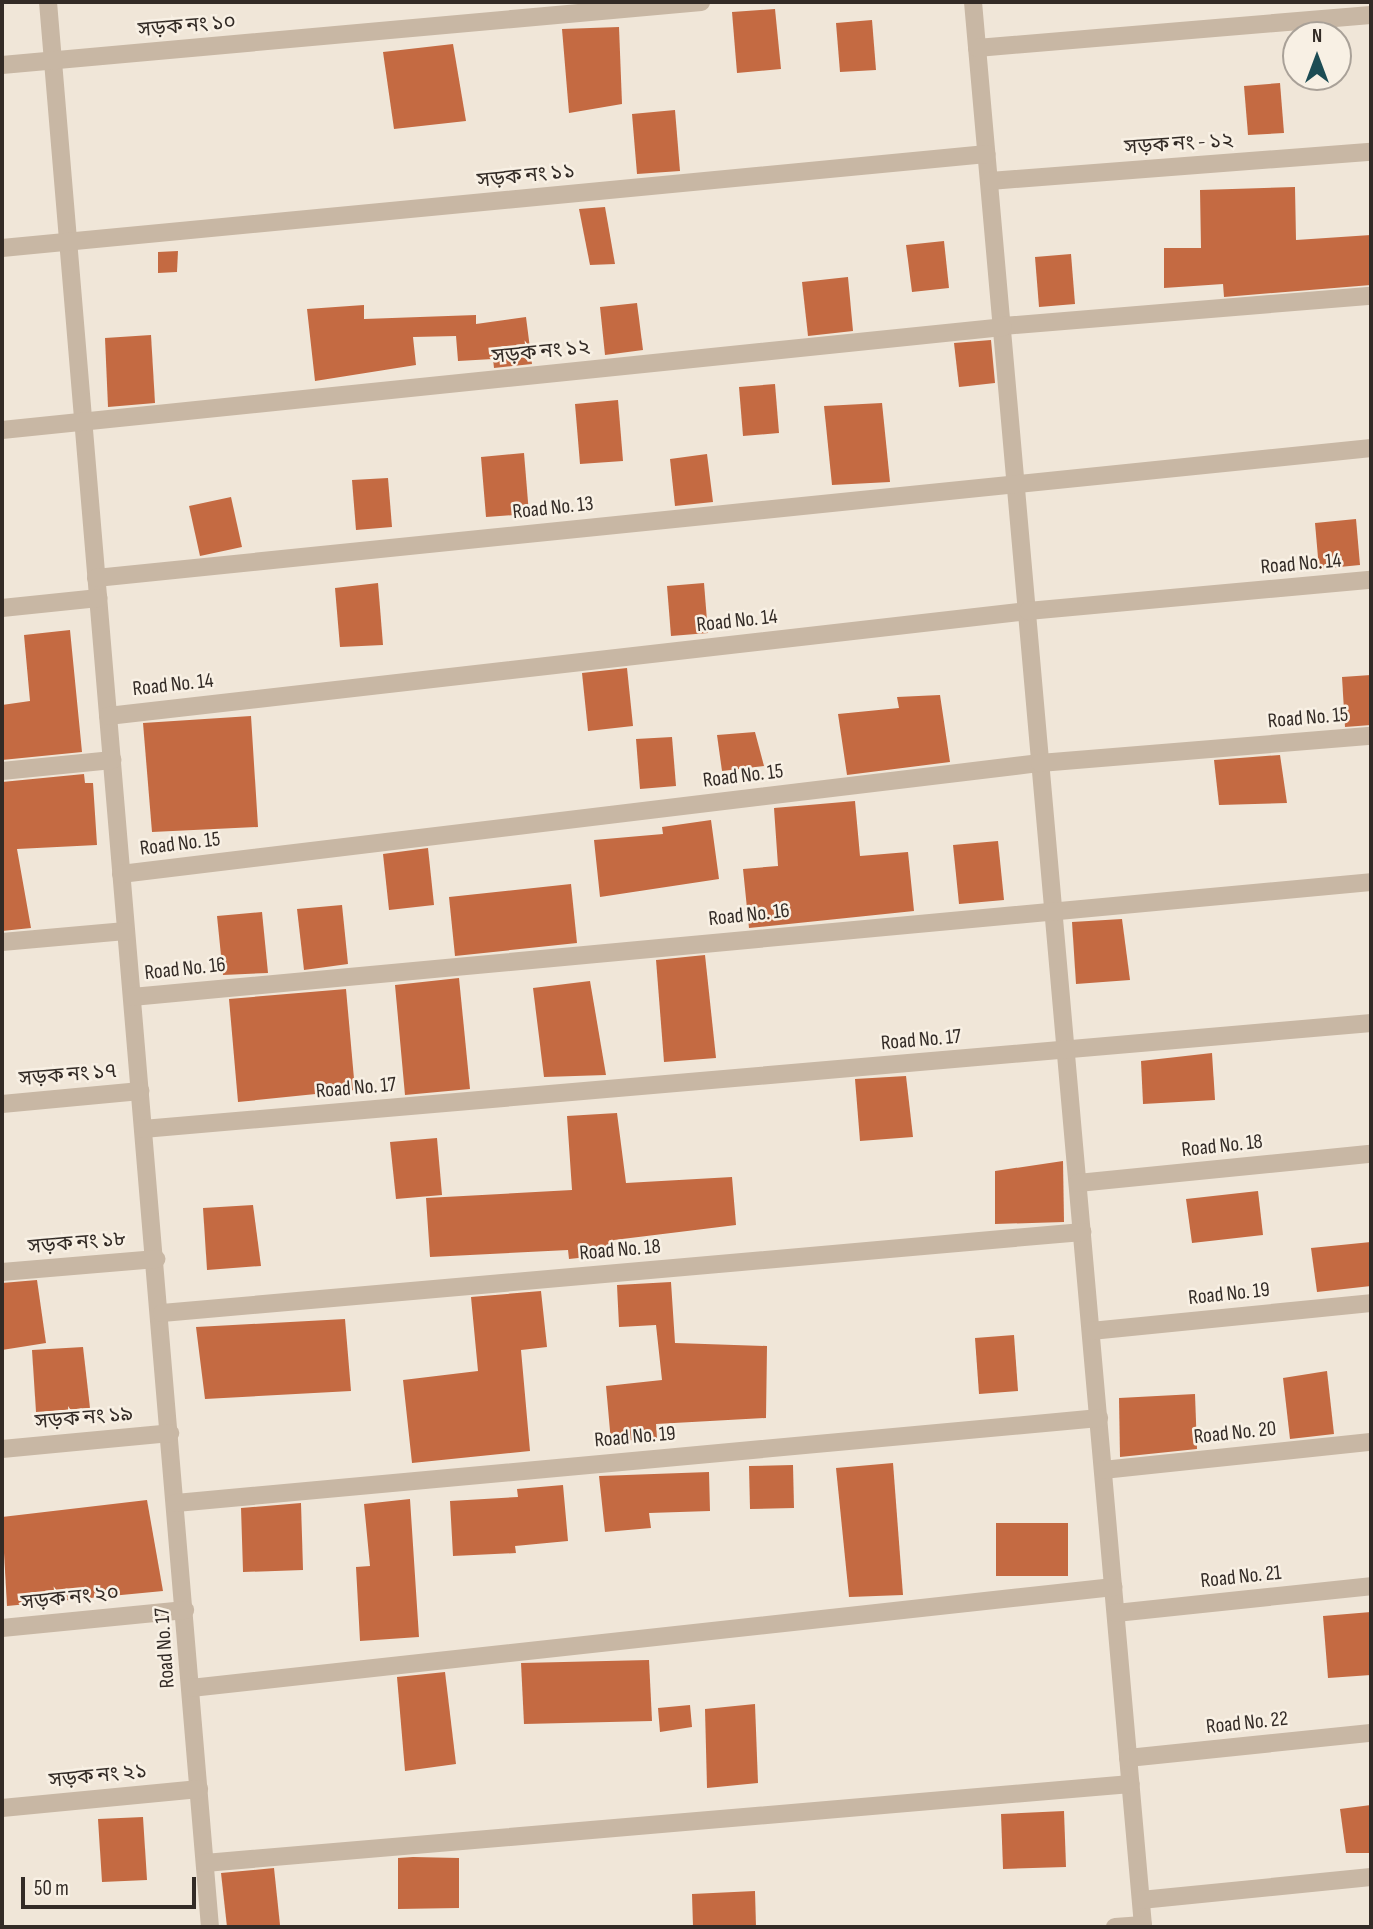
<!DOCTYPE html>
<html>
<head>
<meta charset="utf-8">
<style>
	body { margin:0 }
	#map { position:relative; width:1373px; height:1929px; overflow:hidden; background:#f0e6d8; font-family:"Sofia Sans Condensed","Noto Sans Bengali",sans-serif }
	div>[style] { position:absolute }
	.building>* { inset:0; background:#c46a42 }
	.street>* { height:18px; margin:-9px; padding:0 9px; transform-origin:9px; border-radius:9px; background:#c8b7a4 }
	span { translate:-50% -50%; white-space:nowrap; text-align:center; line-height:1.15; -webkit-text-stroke:5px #f8f0e4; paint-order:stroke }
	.street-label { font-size:21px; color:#332b26 }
	.frame { position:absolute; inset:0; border:4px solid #332b26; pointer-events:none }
	.north { position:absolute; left:1282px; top:21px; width:70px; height:70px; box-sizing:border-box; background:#f8f0e4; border:2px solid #a9a198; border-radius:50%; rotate:0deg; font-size:19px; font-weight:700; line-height:28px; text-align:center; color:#332b26 }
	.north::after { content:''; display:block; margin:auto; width:24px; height:32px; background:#1c4c54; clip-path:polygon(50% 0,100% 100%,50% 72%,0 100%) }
	.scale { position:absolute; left:21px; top:1877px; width:175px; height:32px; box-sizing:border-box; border:4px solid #332b26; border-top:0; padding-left:9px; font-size:21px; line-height:24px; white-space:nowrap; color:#332b26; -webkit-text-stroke:5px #f8f0e4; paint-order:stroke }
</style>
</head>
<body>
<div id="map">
	<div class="building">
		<div style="clip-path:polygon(775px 9px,781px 69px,737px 73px,732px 12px)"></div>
		<div style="clip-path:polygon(872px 20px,876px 70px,840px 72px,836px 23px)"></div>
		<div style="clip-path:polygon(619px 27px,622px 104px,569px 113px,562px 29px)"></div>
		<div style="clip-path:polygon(453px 44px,466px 121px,394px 129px,383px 52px)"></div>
		<div style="clip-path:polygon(1280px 83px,1284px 133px,1248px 135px,1244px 86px)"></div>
		<div style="clip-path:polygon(675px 110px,680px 171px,637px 174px,632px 114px)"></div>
		<div style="clip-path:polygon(1295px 187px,1296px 240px,1371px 235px,1371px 285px,1224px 297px,1223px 284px,1164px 288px,1164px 248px,1201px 248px,1200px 190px)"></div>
		<div style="clip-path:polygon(605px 207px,615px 264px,590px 265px,579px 209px)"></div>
		<div style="clip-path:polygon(944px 241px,949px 288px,912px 292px,906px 245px)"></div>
		<div style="clip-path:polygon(178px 251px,177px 272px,158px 273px,158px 252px)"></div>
		<div style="clip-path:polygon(1071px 254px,1075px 304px,1039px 307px,1035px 257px)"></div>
		<div style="clip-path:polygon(848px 277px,853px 331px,808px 336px,802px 282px)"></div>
		<div style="clip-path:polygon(637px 303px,643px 350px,605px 355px,600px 307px)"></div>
		<div style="clip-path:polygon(364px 305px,364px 319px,476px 315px,476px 324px,526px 317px,532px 364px,494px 368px,493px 359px,458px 361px,456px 336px,413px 337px,416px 365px,315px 381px,307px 309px)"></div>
		<div style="clip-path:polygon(151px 335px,155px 403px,108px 407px,105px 338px)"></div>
		<div style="clip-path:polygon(991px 340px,995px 383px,959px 387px,954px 343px)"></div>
		<div style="clip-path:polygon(775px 384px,779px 433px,743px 436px,739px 387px)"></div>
		<div style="clip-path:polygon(618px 400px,623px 461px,580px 464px,575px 404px)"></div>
		<div style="clip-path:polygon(882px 403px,890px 482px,832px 485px,824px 406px)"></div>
		<div style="clip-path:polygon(524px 453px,529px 514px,486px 517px,481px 457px)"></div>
		<div style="clip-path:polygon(707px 454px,713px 502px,675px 506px,670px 459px)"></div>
		<div style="clip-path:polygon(388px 478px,392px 527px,356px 530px,352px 480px)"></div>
		<div style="clip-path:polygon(231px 497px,242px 547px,200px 556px,189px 506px)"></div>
		<div style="clip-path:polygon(1356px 519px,1360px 565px,1319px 569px,1315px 523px)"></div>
		<div style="clip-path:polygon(378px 583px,383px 645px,340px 647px,335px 588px)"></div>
		<div style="clip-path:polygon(704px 583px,708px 633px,671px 636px,667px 586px)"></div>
		<div style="clip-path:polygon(70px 630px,82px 752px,2px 760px,2px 705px,30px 701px,24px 635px)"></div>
		<div style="clip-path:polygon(627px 668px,633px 726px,588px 731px,582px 673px)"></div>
		<div style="clip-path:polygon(1371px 675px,1371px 725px,1345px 727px,1342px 677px)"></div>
		<div style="clip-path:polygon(940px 695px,950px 762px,847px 775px,838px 714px,899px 708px,897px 697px)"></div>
		<div style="clip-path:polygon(251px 716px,258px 827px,152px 832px,143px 723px)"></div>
		<div style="clip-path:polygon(755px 732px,764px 766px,722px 771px,717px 735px)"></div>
		<div style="clip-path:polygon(672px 737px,676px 786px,640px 789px,636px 739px)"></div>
		<div style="clip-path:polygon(1280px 755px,1287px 803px,1219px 805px,1214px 760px)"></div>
		<div style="clip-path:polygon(84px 774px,85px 783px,93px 783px,97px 845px,17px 849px,31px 928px,2px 931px,2px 782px)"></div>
		<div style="clip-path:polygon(855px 801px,860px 856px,908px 852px,914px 911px,749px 928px,743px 869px,778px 866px,774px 808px)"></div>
		<div style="clip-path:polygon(711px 820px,719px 879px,600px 897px,594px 840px,663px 834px,662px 827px)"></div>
		<div style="clip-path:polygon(998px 841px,1004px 900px,959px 904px,953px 845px)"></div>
		<div style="clip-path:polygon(428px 848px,434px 905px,389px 910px,383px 854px)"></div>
		<div style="clip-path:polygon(571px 884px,577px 943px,455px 956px,449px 897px)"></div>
		<div style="clip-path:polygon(342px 905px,348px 964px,304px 970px,297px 909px)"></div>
		<div style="clip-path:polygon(262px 912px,268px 973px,223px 975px,217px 916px)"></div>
		<div style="clip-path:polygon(1122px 919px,1130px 980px,1076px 984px,1072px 922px)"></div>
		<div style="clip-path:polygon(705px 955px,716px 1058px,664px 1062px,656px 960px)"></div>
		<div style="clip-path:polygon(459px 978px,470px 1089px,405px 1095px,395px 985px)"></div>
		<div style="clip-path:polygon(590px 981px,606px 1075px,544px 1077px,533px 988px)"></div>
		<div style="clip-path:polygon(346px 989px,355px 1090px,238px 1102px,229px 999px)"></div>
		<div style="clip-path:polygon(1212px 1053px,1215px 1100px,1143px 1104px,1141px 1061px)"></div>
		<div style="clip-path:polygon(906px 1076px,913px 1137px,860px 1141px,855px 1079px)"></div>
		<div style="clip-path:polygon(617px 1113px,626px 1183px,732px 1177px,736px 1225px,614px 1240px,615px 1254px,569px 1259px,568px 1250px,430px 1257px,426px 1198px,572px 1190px,567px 1116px)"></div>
		<div style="clip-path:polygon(437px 1138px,442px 1195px,396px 1199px,390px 1142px)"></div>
		<div style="clip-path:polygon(1063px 1161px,1064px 1222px,995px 1224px,995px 1171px)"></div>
		<div style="clip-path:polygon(1258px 1191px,1263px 1235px,1192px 1243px,1186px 1199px)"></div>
		<div style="clip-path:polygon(253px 1205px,261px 1266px,207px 1270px,203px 1208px)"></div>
		<div style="clip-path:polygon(1371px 1242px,1371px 1286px,1317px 1292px,1311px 1248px)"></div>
		<div style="clip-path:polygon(37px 1280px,46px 1343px,2px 1350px,2px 1283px)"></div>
		<div style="clip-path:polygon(671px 1282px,675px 1343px,767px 1346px,766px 1418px,656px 1424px,657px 1438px,611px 1442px,606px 1386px,662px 1380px,656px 1325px,619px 1327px,617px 1285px)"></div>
		<div style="clip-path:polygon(541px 1291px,547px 1347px,521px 1350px,530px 1451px,412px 1463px,403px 1380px,478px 1371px,471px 1297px)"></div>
		<div style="clip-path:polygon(345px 1319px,351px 1391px,205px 1399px,196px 1327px)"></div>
		<div style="clip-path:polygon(1014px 1335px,1018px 1391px,979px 1394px,975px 1338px)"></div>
		<div style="clip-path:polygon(83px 1347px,90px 1408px,36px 1412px,32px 1350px)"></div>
		<div style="clip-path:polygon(1327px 1371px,1334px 1434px,1290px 1439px,1283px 1378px)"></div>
		<div style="clip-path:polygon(1195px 1394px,1197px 1449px,1120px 1457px,1119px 1398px)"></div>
		<div style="clip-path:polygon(893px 1463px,903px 1595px,849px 1597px,836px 1468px)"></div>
		<div style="clip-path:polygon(793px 1465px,794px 1508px,750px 1509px,749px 1466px)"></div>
		<div style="clip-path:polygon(709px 1472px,710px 1511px,649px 1513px,651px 1528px,605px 1532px,599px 1476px)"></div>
		<div style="clip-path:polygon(563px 1485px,568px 1541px,515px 1546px,516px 1553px,453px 1556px,450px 1501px,518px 1497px,517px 1489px)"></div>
		<div style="clip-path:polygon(410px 1499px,419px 1637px,360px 1641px,356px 1567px,370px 1566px,364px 1504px)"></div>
		<div style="clip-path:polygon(147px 1500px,163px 1591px,7px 1606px,2px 1517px)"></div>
		<div style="clip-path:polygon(301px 1503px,303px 1570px,243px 1572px,241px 1508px)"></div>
		<div style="clip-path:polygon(996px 1523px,1068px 1523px,1068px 1576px,996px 1576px)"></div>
		<div style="clip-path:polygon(1371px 1612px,1371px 1675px,1328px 1678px,1323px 1616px)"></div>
		<div style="clip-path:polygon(649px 1660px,652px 1721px,524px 1724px,521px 1663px)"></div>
		<div style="clip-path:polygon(445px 1672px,456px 1764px,405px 1771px,397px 1677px)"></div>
		<div style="clip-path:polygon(755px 1704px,758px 1783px,707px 1788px,705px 1709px)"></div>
		<div style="clip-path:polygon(690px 1705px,692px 1727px,660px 1732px,658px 1708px)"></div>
		<div style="clip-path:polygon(1371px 1805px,1371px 1853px,1346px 1853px,1340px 1809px)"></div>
		<div style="clip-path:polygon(1064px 1811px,1066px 1867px,1003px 1869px,1001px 1814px)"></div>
		<div style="clip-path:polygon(143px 1817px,147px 1880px,102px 1882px,98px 1819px)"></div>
		<div style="clip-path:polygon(413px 1857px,459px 1858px,459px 1908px,398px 1909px,398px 1858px)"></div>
		<div style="clip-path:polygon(274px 1868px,280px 1925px,227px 1927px,221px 1873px)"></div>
		<div style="clip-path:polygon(755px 1891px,756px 1927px,693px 1927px,692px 1894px)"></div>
	</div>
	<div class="street">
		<div style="left:48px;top:2px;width:1932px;rotate:85.19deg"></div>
		<div style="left:973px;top:2px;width:1932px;rotate:84.95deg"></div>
		<div style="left:977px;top:48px;width:395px;rotate:-4.8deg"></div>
		<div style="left:2px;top:65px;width:702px;rotate:-5.15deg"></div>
		<div style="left:990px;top:181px;width:382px;rotate:-4.4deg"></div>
		<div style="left:2px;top:248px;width:989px;rotate:-5.45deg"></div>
		<div style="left:1003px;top:326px;width:369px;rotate:-4.7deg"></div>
		<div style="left:2px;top:430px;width:1006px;rotate:-5.87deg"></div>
		<div style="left:96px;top:578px;width:1282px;rotate:-5.82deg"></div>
		<div style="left:2px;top:608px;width:97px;rotate:-5.9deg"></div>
		<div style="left:108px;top:716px;width:926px;rotate:-6.51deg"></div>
		<div style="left:1028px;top:611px;width:344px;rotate:-5.2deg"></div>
		<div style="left:2px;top:771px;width:111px;rotate:-5.7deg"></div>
		<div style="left:121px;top:874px;width:926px;rotate:-6.89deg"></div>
		<div style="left:1040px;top:763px;width:332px;rotate:-4.7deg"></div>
		<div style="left:2px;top:942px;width:124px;rotate:-5.1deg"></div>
		<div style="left:132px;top:997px;width:1244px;rotate:-5.3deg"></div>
		<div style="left:2px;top:1104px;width:139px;rotate:-5.4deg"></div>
		<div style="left:143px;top:1129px;width:1233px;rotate:-4.93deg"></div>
		<div style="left:1078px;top:1183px;width:294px;rotate:-5.7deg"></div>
		<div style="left:2px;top:1272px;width:155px;rotate:-4.8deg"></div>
		<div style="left:162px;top:1313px;width:924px;rotate:-5.03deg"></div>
		<div style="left:1091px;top:1331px;width:281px;rotate:-5.7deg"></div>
		<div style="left:2px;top:1449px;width:169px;rotate:-5.4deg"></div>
		<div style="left:1103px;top:1470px;width:269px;rotate:-6deg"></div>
		<div style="left:176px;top:1503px;width:927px;rotate:-5.26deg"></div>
		<div style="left:1116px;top:1613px;width:256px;rotate:-6deg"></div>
		<div style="left:2px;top:1628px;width:184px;rotate:-5.6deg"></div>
		<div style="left:191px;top:1688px;width:928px;rotate:-6.25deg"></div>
		<div style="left:1128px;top:1758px;width:244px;rotate:-5.9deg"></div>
		<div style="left:2px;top:1808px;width:198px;rotate:-5.5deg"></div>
		<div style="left:205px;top:1863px;width:929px;rotate:-4.88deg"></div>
		<div style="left:1141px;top:1900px;width:231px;rotate:-5.7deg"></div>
		<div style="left:1115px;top:1927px;width:28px;rotate:-4deg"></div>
	</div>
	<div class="street-label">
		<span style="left:187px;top:26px;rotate:-5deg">সড়ক নং ১০</span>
		<span style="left:1179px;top:144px;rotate:-4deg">সড়ক নং - ১২</span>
		<span style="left:526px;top:176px;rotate:-6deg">সড়ক নং ১১</span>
		<span style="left:541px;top:352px;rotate:-6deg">সড়ক নং ১২</span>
		<span style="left:553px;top:508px;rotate:-6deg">Road No. 13</span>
		<span style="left:1301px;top:564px;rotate:-5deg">Road No. 14</span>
		<span style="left:737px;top:621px;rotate:-6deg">Road No. 14</span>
		<span style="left:173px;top:685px;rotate:-6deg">Road No. 14</span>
		<span style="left:1308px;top:718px;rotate:-5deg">Road No. 15</span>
		<span style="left:743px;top:776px;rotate:-7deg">Road No. 15</span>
		<span style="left:180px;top:844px;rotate:-7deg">Road No. 15</span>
		<span style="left:749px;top:915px;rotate:-6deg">Road No. 16</span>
		<span style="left:185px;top:969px;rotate:-6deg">Road No. 16</span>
		<span style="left:921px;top:1040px;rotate:-5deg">Road No. 17</span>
		<span style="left:68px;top:1075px;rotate:-5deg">সড়ক নং ১৭</span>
		<span style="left:356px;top:1088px;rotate:-5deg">Road No. 17</span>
		<span style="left:1222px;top:1146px;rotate:-6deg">Road No. 18</span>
		<span style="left:77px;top:1243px;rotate:-5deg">সড়ক নং ১৮</span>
		<span style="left:620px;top:1250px;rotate:-5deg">Road No. 18</span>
		<span style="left:1229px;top:1294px;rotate:-6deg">Road No. 19</span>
		<span style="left:84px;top:1418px;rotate:-5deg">সড়ক নং ১৯</span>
		<span style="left:1235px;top:1433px;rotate:-6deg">Road No. 20</span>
		<span style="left:635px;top:1437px;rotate:-5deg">Road No. 19</span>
		<span style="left:1241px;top:1577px;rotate:-6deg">Road No. 21</span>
		<span style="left:70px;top:1598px;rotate:-6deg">সড়ক নং ২০</span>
		<span style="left:165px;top:1648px;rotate:-94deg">Road No. 17</span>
		<span style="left:1247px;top:1723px;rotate:-6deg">Road No. 22</span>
		<span style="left:98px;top:1776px;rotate:-6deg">সড়ক নং ২১</span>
	</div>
	<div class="frame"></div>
	<div class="north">N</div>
	<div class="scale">50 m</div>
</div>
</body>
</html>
